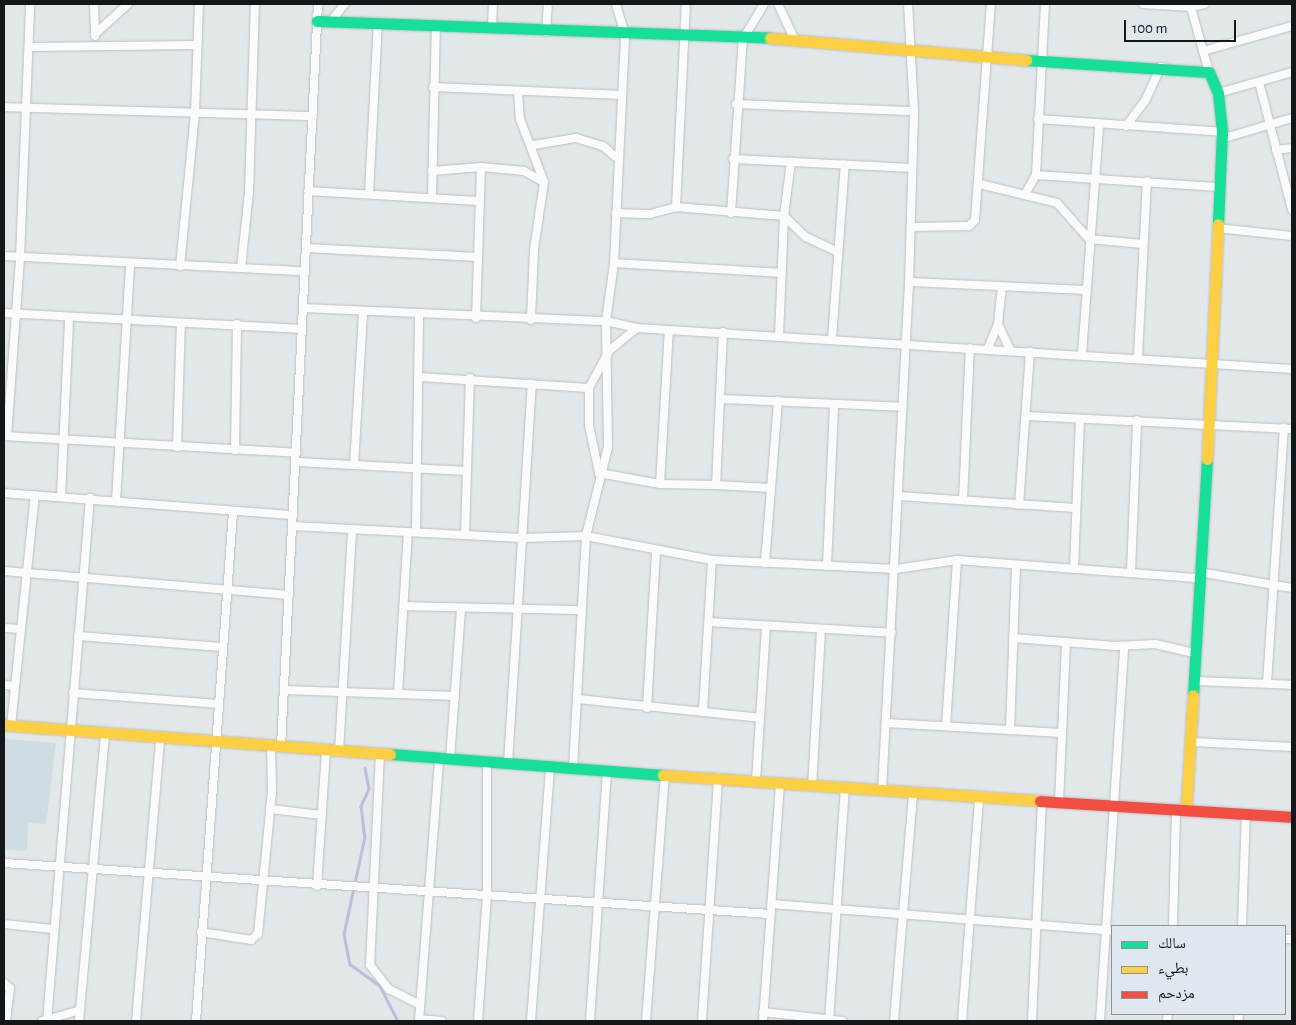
<!DOCTYPE html>
<html>
<head>
<meta charset="utf-8">
<style>
	body { margin:0 }
	#map { position:relative; width:1296px; height:1025px; overflow:hidden; background:#e2e7ea; font-family:"Alegreya Sans","Noto Naskh Arabic",sans-serif }
	div>[style] { position:absolute }
	.built>* { inset:0; background:#cfdce2 }
	.stream>* { height:2.5px; margin:-1.25px; padding:0 1.25px; transform-origin:1.25px; border-radius:1.25px; background:#c1bbde }
	.roads { filter:drop-shadow(0 0 1px #bcc0c2) drop-shadow(0 0 1px #bcc0c2) }
	.street>* { height:8px; margin:-4px; padding:0 4px; transform-origin:4px; border-radius:4px; background:#fbfbfc }
	.fast>* { height:11px; margin:-5.5px; padding:0 5.5px; transform-origin:5.5px; border-radius:5.5px; background:#16e098 }
	.slow>* { height:11px; margin:-5.5px; padding:0 5.5px; transform-origin:5.5px; border-radius:5.5px; background:#ffcf43 }
	.jam>* { height:11px; margin:-5.5px; padding:0 5.5px; transform-origin:5.5px; border-radius:5.5px; background:#f24e42 }
	span { translate:-50% -50%; white-space:nowrap; text-align:center; line-height:1.15; -webkit-text-stroke:4px #dee8ee; paint-order:stroke }
	.frame { position:absolute; inset:0; border:5px solid #131719; pointer-events:none }
	.legend { position:absolute; left:1111px; top:925px; width:175px; height:90px; box-sizing:border-box; background:#dee8ee; border:1px solid #8d9499; margin:0; padding:6px 9px; list-style:none; font-size:15px; color:#131719 }
	.legend li { display:flex; align-items:center; gap:10px; height:25px }
	.legend b { width:25px; border:1px solid #8d9499 }
	.scale { position:absolute; left:1124px; top:20px; width:112px; height:22px; box-sizing:border-box; border:2px solid #131719; border-top:0; padding-left:6px; font-size:15px; line-height:18px; white-space:nowrap; color:#131719; -webkit-text-stroke:4px #dee8ee; paint-order:stroke }
</style>
</head>
<body>
<div id="map">
	<div class="built">
		<div style="clip-path:polygon(4px 739px,56px 743px,46px 824px,28px 823px,27px 851px,4px 850px)"></div>
	</div>
	<div class="stream">
		<div style="left:365px;top:768px;width:21px;rotate:79deg"></div>
		<div style="left:369px;top:789px;width:19px;rotate:115deg"></div>
		<div style="left:361px;top:806px;width:31px;rotate:83deg"></div>
		<div style="left:365px;top:837px;width:99px;rotate:102.2deg"></div>
		<div style="left:344px;top:934px;width:31px;rotate:79deg"></div>
		<div style="left:350px;top:964px;width:37px;rotate:36deg"></div>
		<div style="left:380px;top:986px;width:39px;rotate:63deg"></div>
	</div>
	<div class="roads">
		<div class="street">
			<div style="left:94px;top:4px;width:32px;rotate:88deg"></div>
			<div style="left:778px;top:4px;width:38px;rotate:65deg"></div>
			<div style="left:1143px;top:4px;width:48px;rotate:3.6deg"></div>
			<div style="left:1191px;top:7px;width:14px;rotate:-12deg"></div>
			<div style="left:1190px;top:4px;width:71px;rotate:74.4deg"></div>
			<div style="left:331px;top:21px;width:22px;rotate:-51deg"></div>
			<div style="left:492px;top:29px;width:25px;rotate:-88deg"></div>
			<div style="left:546px;top:32px;width:28px;rotate:-86deg"></div>
			<div style="left:95px;top:34px;width:45px;rotate:-42.3deg"></div>
			<div style="left:29px;top:47px;width:168px;rotate:-0.7deg"></div>
			<div style="left:1203px;top:51px;width:92px;rotate:-15.7deg"></div>
			<div style="left:1259px;top:82px;width:132px;rotate:75.5deg"></div>
			<div style="left:433px;top:87px;width:189px;rotate:2.4deg"></div>
			<div style="left:518px;top:92px;width:27px;rotate:86deg"></div>
			<div style="left:520px;top:119px;width:67px;rotate:69.1deg"></div>
			<div style="left:544px;top:182px;width:69px;rotate:98.4deg"></div>
			<div style="left:534px;top:250px;width:70px;rotate:92.5deg"></div>
			<div style="left:1218px;top:93px;width:77px;rotate:-15.8deg"></div>
			<div style="left:736px;top:104px;width:178px;rotate:2.3deg"></div>
			<div style="left:4px;top:107px;width:309px;rotate:1.7deg"></div>
			<div style="left:1038px;top:119px;width:184px;rotate:4deg"></div>
			<div style="left:1126px;top:126px;width:31px;rotate:-53deg"></div>
			<div style="left:1145px;top:101px;width:38px;rotate:-65deg"></div>
			<div style="left:1221px;top:139px;width:74px;rotate:-16.5deg"></div>
			<div style="left:534px;top:145px;width:43px;rotate:-9.5deg"></div>
			<div style="left:576px;top:138px;width:28px;rotate:17deg"></div>
			<div style="left:603px;top:146px;width:18px;rotate:41deg"></div>
			<div style="left:1276px;top:150px;width:16px;rotate:-7deg"></div>
			<div style="left:733px;top:159px;width:179px;rotate:2.9deg"></div>
			<div style="left:432px;top:171px;width:49px;rotate:-4.7deg"></div>
			<div style="left:481px;top:167px;width:43px;rotate:5.3deg"></div>
			<div style="left:524px;top:171px;width:23px;rotate:29deg"></div>
			<div style="left:1036px;top:175px;width:183px;rotate:3.8deg"></div>
			<div style="left:980px;top:184px;width:79px;rotate:13.9deg"></div>
			<div style="left:1057px;top:203px;width:48px;rotate:48.4deg"></div>
			<div style="left:1089px;top:239px;width:53px;rotate:5.4deg"></div>
			<div style="left:308px;top:191px;width:170px;rotate:3.4deg"></div>
			<div style="left:369px;top:193px;width:169px;rotate:-87deg"></div>
			<div style="left:1025px;top:194px;width:22px;rotate:-60deg"></div>
			<div style="left:1036px;top:175px;width:171px;rotate:-87deg"></div>
			<div style="left:432px;top:197px;width:170px;rotate:-88.7deg"></div>
			<div style="left:676px;top:207px;width:203px;rotate:-87.2deg"></div>
			<div style="left:616px;top:213px;width:34px;rotate:2deg"></div>
			<div style="left:650px;top:214px;width:27px;rotate:-15deg"></div>
			<div style="left:676px;top:207px;width:108px;rotate:4.8deg"></div>
			<div style="left:784px;top:216px;width:30px;rotate:44deg"></div>
			<div style="left:806px;top:237px;width:35px;rotate:25deg"></div>
			<div style="left:731px;top:213px;width:174px;rotate:-86.1deg"></div>
			<div style="left:743px;top:39px;width:41px;rotate:-59deg"></div>
			<div style="left:911px;top:227px;width:58px;rotate:-1deg"></div>
			<div style="left:969px;top:226px;width:8px;rotate:-45deg"></div>
			<div style="left:975px;top:220px;width:217px;rotate:-85.8deg"></div>
			<div style="left:1217px;top:228px;width:75px;rotate:6.1deg"></div>
			<div style="left:306px;top:248px;width:171px;rotate:3deg"></div>
			<div style="left:4px;top:256px;width:300px;rotate:2.9deg"></div>
			<div style="left:614px;top:263px;width:166px;rotate:3.4deg"></div>
			<div style="left:180px;top:266px;width:154px;rotate:-84.4deg"></div>
			<div style="left:195px;top:113px;width:109px;rotate:-87.9deg"></div>
			<div style="left:241px;top:268px;width:76px;rotate:-84deg"></div>
			<div style="left:249px;top:192px;width:188px;rotate:-88.2deg"></div>
			<div style="left:909px;top:282px;width:178px;rotate:2.6deg"></div>
			<div style="left:303px;top:308px;width:303px;rotate:2.5deg"></div>
			<div style="left:606px;top:321px;width:32px;rotate:13deg"></div>
			<div style="left:637px;top:328px;width:656px;rotate:3.58deg"></div>
			<div style="left:4px;top:313px;width:298px;rotate:3.1deg"></div>
			<div style="left:476px;top:318px;width:151px;rotate:-88.1deg"></div>
			<div style="left:998px;top:324px;width:29px;rotate:65deg"></div>
			<div style="left:637px;top:328px;width:36px;rotate:141deg"></div>
			<div style="left:609px;top:351px;width:42px;rotate:118.4deg"></div>
			<div style="left:589px;top:388px;width:37px;rotate:90deg"></div>
			<div style="left:589px;top:425px;width:49px;rotate:78.2deg"></div>
			<div style="left:599px;top:473px;width:62px;rotate:10.2deg"></div>
			<div style="left:660px;top:484px;width:56px;rotate:1deg"></div>
			<div style="left:723px;top:332px;width:153px;rotate:92.6deg"></div>
			<div style="left:716px;top:485px;width:54px;rotate:3.2deg"></div>
			<div style="left:779px;top:336px;width:120px;rotate:-87.6deg"></div>
			<div style="left:784px;top:216px;width:55px;rotate:-82.7deg"></div>
			<div style="left:832px;top:339px;width:175px;rotate:-85.8deg"></div>
			<div style="left:988px;top:348px;width:26px;rotate:-67deg"></div>
			<div style="left:998px;top:324px;width:36px;rotate:-84deg"></div>
			<div style="left:1082px;top:354px;width:229px;rotate:-85.7deg"></div>
			<div style="left:1138px;top:357px;width:176px;rotate:-87.1deg"></div>
			<div style="left:419px;top:377px;width:170px;rotate:3.7deg"></div>
			<div style="left:721px;top:399px;width:182px;rotate:2.5deg"></div>
			<div style="left:1026px;top:416px;width:266px;rotate:2.8deg"></div>
			<div style="left:4px;top:436px;width:293px;rotate:3.3deg"></div>
			<div style="left:7px;top:436px;width:179px;rotate:-85.8deg"></div>
			<div style="left:20px;top:257px;width:253px;rotate:-87.7deg"></div>
			<div style="left:177px;top:447px;width:124px;rotate:-88.2deg"></div>
			<div style="left:235px;top:450px;width:126px;rotate:-89.1deg"></div>
			<div style="left:297px;top:462px;width:170px;rotate:3deg"></div>
			<div style="left:354px;top:465px;width:153px;rotate:-86.6deg"></div>
			<div style="left:660px;top:484px;width:154px;rotate:-86.7deg"></div>
			<div style="left:4px;top:493px;width:290px;rotate:4.4deg"></div>
			<div style="left:61px;top:496px;width:179px;rotate:-87.4deg"></div>
			<div style="left:899px;top:496px;width:176px;rotate:3.9deg"></div>
			<div style="left:963px;top:500px;width:152px;rotate:-87.4deg"></div>
			<div style="left:116px;top:501px;width:237px;rotate:-86.6deg"></div>
			<div style="left:1019px;top:505px;width:154px;rotate:-85.9deg"></div>
			<div style="left:293px;top:526px;width:228px;rotate:3deg"></div>
			<div style="left:521px;top:538px;width:65px;rotate:-1.8deg"></div>
			<div style="left:586px;top:536px;width:128px;rotate:10.8deg"></div>
			<div style="left:712px;top:560px;width:184px;rotate:2.8deg"></div>
			<div style="left:896px;top:569px;width:62px;rotate:-8.4deg"></div>
			<div style="left:957px;top:560px;width:243px;rotate:4.3deg"></div>
			<div style="left:416px;top:532px;width:216px;rotate:-89.2deg"></div>
			<div style="left:465px;top:535px;width:157px;rotate:-88.2deg"></div>
			<div style="left:765px;top:563px;width:163px;rotate:-85.4deg"></div>
			<div style="left:827px;top:566px;width:162px;rotate:-87.5deg"></div>
			<div style="left:1074px;top:568px;width:149px;rotate:-87.7deg"></div>
			<div style="left:4px;top:571px;width:286px;rotate:4.8deg"></div>
			<div style="left:1131px;top:572px;width:152px;rotate:-87.7deg"></div>
			<div style="left:1199px;top:572px;width:94px;rotate:9.8deg"></div>
			<div style="left:404px;top:606px;width:178px;rotate:1.3deg"></div>
			<div style="left:709px;top:622px;width:183px;rotate:3.4deg"></div>
			<div style="left:4px;top:628px;width:17px;rotate:3deg"></div>
			<div style="left:78px;top:636px;width:144px;rotate:4.4deg"></div>
			<div style="left:1013px;top:638px;width:103px;rotate:4.4deg"></div>
			<div style="left:1116px;top:646px;width:39px;rotate:-3deg"></div>
			<div style="left:1155px;top:644px;width:40px;rotate:13deg"></div>
			<div style="left:1194px;top:681px;width:98px;rotate:2.3deg"></div>
			<div style="left:1267px;top:683px;width:256px;rotate:-86.2deg"></div>
			<div style="left:4px;top:685px;width:11px;rotate:5deg"></div>
			<div style="left:284px;top:690px;width:171px;rotate:2deg"></div>
			<div style="left:73px;top:693px;width:145px;rotate:4.3deg"></div>
			<div style="left:398px;top:694px;width:162px;rotate:-86.5deg"></div>
			<div style="left:577px;top:699px;width:184px;rotate:5.9deg"></div>
			<div style="left:647px;top:708px;width:158px;rotate:-86.7deg"></div>
			<div style="left:703px;top:711px;width:151px;rotate:-86.6deg"></div>
			<div style="left:887px;top:723px;width:175px;rotate:3.3deg"></div>
			<div style="left:11px;top:726px;width:232px;rotate:-84.1deg"></div>
			<div style="left:946px;top:726px;width:166px;rotate:-86.2deg"></div>
			<div style="left:1010px;top:730px;width:163px;rotate:-87.9deg"></div>
			<div style="left:1193px;top:742px;width:99px;rotate:2.9deg"></div>
			<div style="left:281px;top:747px;width:744px;rotate:-87.15deg"></div>
			<div style="left:339px;top:751px;width:222px;rotate:-86.6deg"></div>
			<div style="left:380px;top:754px;width:211px;rotate:92.7deg"></div>
			<div style="left:370px;top:965px;width:31px;rotate:52deg"></div>
			<div style="left:389px;top:989px;width:35px;rotate:27deg"></div>
			<div style="left:450px;top:759px;width:150px;rotate:-85.8deg"></div>
			<div style="left:508px;top:763px;width:380px;rotate:-86.4deg"></div>
			<div style="left:573px;top:768px;width:232px;rotate:-86.8deg"></div>
			<div style="left:586px;top:536px;width:92px;rotate:-76.1deg"></div>
			<div style="left:608px;top:447px;width:126px;rotate:-90.9deg"></div>
			<div style="left:606px;top:321px;width:59px;rotate:-82.1deg"></div>
			<div style="left:614px;top:263px;width:229px;rotate:-87.2deg"></div>
			<div style="left:625px;top:34px;width:31px;rotate:-107deg"></div>
			<div style="left:756px;top:781px;width:155px;rotate:-86.3deg"></div>
			<div style="left:812px;top:787px;width:157px;rotate:-86.7deg"></div>
			<div style="left:882px;top:791px;width:510px;rotate:-86.96deg"></div>
			<div style="left:909px;top:282px;width:171px;rotate:-88.3deg"></div>
			<div style="left:914px;top:111px;width:107px;rotate:-93.2deg"></div>
			<div style="left:1059px;top:803px;width:160px;rotate:-87.5deg"></div>
			<div style="left:270px;top:809px;width:52px;rotate:6.6deg"></div>
			<div style="left:4px;top:863px;width:768px;rotate:3.81deg"></div>
			<div style="left:317px;top:886px;width:135px;rotate:-86.2deg"></div>
			<div style="left:772px;top:904px;width:341px;rotate:4.5deg"></div>
			<div style="left:4px;top:924px;width:49px;rotate:5.8deg"></div>
			<div style="left:1173px;top:926px;width:116px;rotate:-88.5deg"></div>
			<div style="left:1242px;top:926px;width:113px;rotate:-88deg"></div>
			<div style="left:201px;top:932px;width:51px;rotate:9.1deg"></div>
			<div style="left:251px;top:940px;width:9px;rotate:-41deg"></div>
			<div style="left:258px;top:934px;width:143px;rotate:-84.4deg"></div>
			<div style="left:272px;top:792px;width:46px;rotate:-91.2deg"></div>
			<div style="left:1285px;top:939px;width:7px"></div>
			<div style="left:4px;top:983px;width:8px;rotate:40deg"></div>
			<div style="left:10px;top:988px;width:33px;rotate:97deg"></div>
			<div style="left:763px;top:1012px;width:80px;rotate:6.5deg"></div>
			<div style="left:419px;top:1019px;width:23px;rotate:5deg"></div>
			<div style="left:42px;top:1021px;width:40px;rotate:-16deg"></div>
			<div style="left:47px;top:1021px;width:525px;rotate:-85.3deg"></div>
			<div style="left:79px;top:1021px;width:289px;rotate:-84.8deg"></div>
			<div style="left:136px;top:1021px;width:283px;rotate:-85.1deg"></div>
			<div style="left:196px;top:1021px;width:510px;rotate:-85.84deg"></div>
			<div style="left:419px;top:1021px;width:263px;rotate:-85.6deg"></div>
			<div style="left:478px;top:1021px;width:126px;rotate:-85.9deg"></div>
			<div style="left:487px;top:895px;width:134px;rotate:-90deg"></div>
			<div style="left:531px;top:1021px;width:256px;rotate:-85.7deg"></div>
			<div style="left:590px;top:1021px;width:251px;rotate:-86.1deg"></div>
			<div style="left:646px;top:1021px;width:246px;rotate:-85.6deg"></div>
			<div style="left:702px;top:1021px;width:244px;rotate:-86.2deg"></div>
			<div style="left:763px;top:1021px;width:239px;rotate:-85.9deg"></div>
			<div style="left:829px;top:1021px;width:233px;rotate:-86.1deg"></div>
			<div style="left:894px;top:1021px;width:229px;rotate:-85.2deg"></div>
			<div style="left:962px;top:1021px;width:224px;rotate:-85.6deg"></div>
			<div style="left:1032px;top:1021px;width:219px;rotate:-87.4deg"></div>
			<div style="left:1100px;top:1021px;width:376px;rotate:-86.3deg"></div>
			<div style="left:1167px;top:1021px;width:7px;rotate:-82deg"></div>
			<div style="left:1238px;top:1021px;width:7px;rotate:-82deg"></div>
		</div>
		<div class="fast">
			<div style="left:317px;top:21px;width:453px;rotate:2.1deg"></div>
			<div style="left:1026px;top:60px;width:183px;rotate:3.8deg"></div>
			<div style="left:1209px;top:72px;width:23px;rotate:67deg"></div>
			<div style="left:1218px;top:93px;width:39px;rotate:84deg"></div>
			<div style="left:1222px;top:132px;width:92px;rotate:92.5deg"></div>
			<div style="left:1193px;top:695px;width:236px;rotate:-86.6deg"></div>
			<div style="left:390px;top:754px;width:274px;rotate:4.4deg"></div>
		</div>
		<div class="slow">
			<div style="left:770px;top:38px;width:257px;rotate:4.9deg"></div>
			<div style="left:1207px;top:459px;width:235px;rotate:-87.3deg"></div>
			<div style="left:4px;top:725px;width:387px;rotate:4.3deg"></div>
			<div style="left:663px;top:775px;width:378px;rotate:3.9deg"></div>
			<div style="left:1186px;top:810px;width:115px;rotate:-86.5deg"></div>
		</div>
		<div class="jam">
			<div style="left:1040px;top:801px;width:253px;rotate:3.6deg"></div>
		</div>
	</div>
	<div class="frame"></div>
	<ul class="legend">
	<li><b style="height:6px;background:#16e098"></b>سالك</li>
	<li><b style="height:6px;background:#ffcf43"></b>بطيء</li>
	<li><b style="height:6px;background:#f24e42"></b>مزدحم</li>
	</ul>
	<div class="scale">100 m</div>
</div>
</body>
</html>
